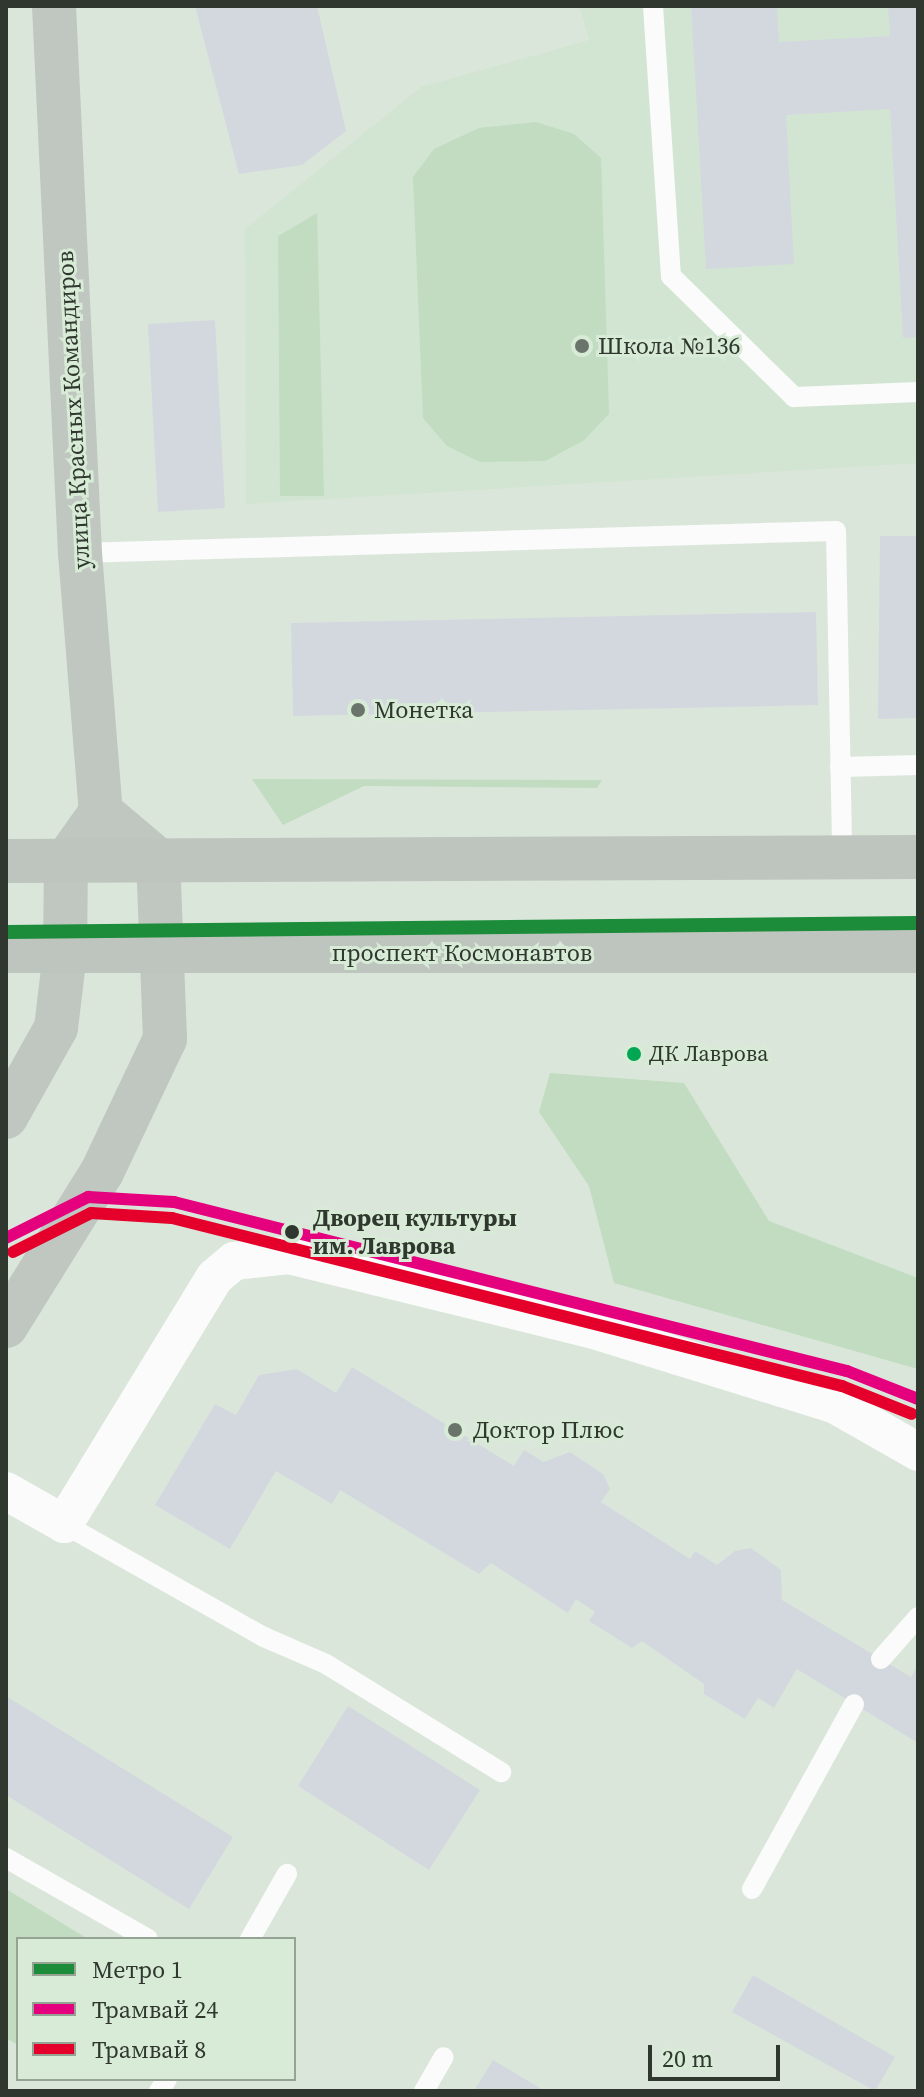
<!DOCTYPE html>
<html>
<head>
<meta charset="utf-8">
<style>
	body { margin:0 }
	#map { position:relative; width:924px; height:2097px; overflow:hidden; background:#dbe6db; font-family:"Source Serif 4",serif }
	div>[style] { position:absolute }
	.built>* { inset:0; background:#d2e5d2 }
	.green>* { inset:0; background:#c1dcc0 }
	.building>* { inset:0; background:#d3d8df }
	.lane>* { height:20px; margin:-10px; padding:0 10px; transform-origin:10px; border-radius:10px; background:#fafbfa }
	.street>* { height:38px; margin:-19px; padding:0 19px; transform-origin:19px; border-radius:19px; background:#fafbfa }
	.secondary>* { height:44px; margin:-22px; padding:0 22px; transform-origin:22px; border-radius:22px; background:#c0c6c0 }
	.primary>* { height:44px; margin:-22px; padding:0 22px; transform-origin:22px; border-radius:22px; background:#bec5be }
	.tram-1>* { height:12px; margin:-6px; padding:0 6px; transform-origin:6px; border-radius:6px; background:#e5007d }
	.tram-2>* { height:12px; margin:-6px; padding:0 6px; transform-origin:6px; border-radius:6px; background:#e4002b }
	.metro-1>* { height:14px; margin:-7px; padding:0 7px; transform-origin:7px; border-radius:7px; background:#1c8c3a }
	.dots>* { width:22px; height:22px; translate:-50% -50%; box-sizing:border-box; border:4px solid #d7ebd6; border-radius:50% }
	span { translate:-50% -50%; white-space:nowrap; text-align:center; line-height:1.15; -webkit-text-stroke:6px #d7ebd6; paint-order:stroke }
	.bus-label { font-size:22px; color:#2f372f }
	.left { translate:0 -50%; text-align:left }
	.poi-label { font-size:24px; color:#2f372f }
	.street-label { font-size:24px; color:#2f372f }
	.stop-label { font-size:24px; color:#2f372f; font-weight:700 }
	.frame { position:absolute; inset:0; border:8px solid #2f372f; pointer-events:none }
	.legend { position:absolute; left:16px; top:1937px; width:280px; height:144px; box-sizing:border-box; background:#d7ebd6; border:2px solid #94a393; margin:0; padding:10px 14px; list-style:none; font-size:24px; color:#2f372f }
	.legend li { display:flex; align-items:center; gap:16px; height:40px }
	.legend b { width:40px; border:2px solid #94a393 }
	.scale { position:absolute; left:648px; top:2045px; width:132px; height:36px; box-sizing:border-box; border:4px solid #2f372f; border-top:0; padding-left:10px; font-size:24px; line-height:28px; white-space:nowrap; color:#2f372f; -webkit-text-stroke:6px #d7ebd6; paint-order:stroke }
</style>
</head>
<body>
<div id="map">
	<div class="built">
		<div style="clip-path:polygon(579px 6px,918px 6px,918px 463px,246px 504px,245px 229px,421px 87px,589px 40px)"></div>
	</div>
	<div class="green">
		<div style="clip-path:polygon(536px 122px,574px 134px,601px 158px,609px 414px,583px 441px,545px 461px,480px 462px,447px 446px,423px 418px,413px 177px,434px 149px,479px 128px)"></div>
		<div style="clip-path:polygon(317px 213px,324px 496px,280px 496px,278px 236px)"></div>
		<div style="clip-path:polygon(252px 779px,602px 780px,597px 788px,364px 786px,283px 825px)"></div>
		<div style="clip-path:polygon(550px 1073px,684px 1083px,769px 1221px,918px 1278px,918px 1369px,614px 1283px,589px 1186px,539px 1112px)"></div>
		<div style="clip-path:polygon(6px 1889px,88px 1939px,18px 1939px,18px 2045px,6px 2038px)"></div>
	</div>
	<div class="building">
		<div style="clip-path:polygon(195px 6px,317px 6px,346px 131px,302px 165px,239px 174px)"></div>
		<div style="clip-path:polygon(691px 6px,777px 6px,779px 42px,890px 36px,888px 6px,918px 6px,918px 337px,903px 338px,890px 109px,786px 115px,794px 264px,706px 269px)"></div>
		<div style="clip-path:polygon(215px 320px,225px 508px,158px 512px,148px 324px)"></div>
		<div style="clip-path:polygon(880px 536px,918px 536px,918px 718px,878px 719px)"></div>
		<div style="clip-path:polygon(816px 612px,818px 705px,293px 716px,291px 623px)"></div>
		<div style="clip-path:polygon(352px 1367px,514px 1466px,524px 1450px,544px 1462px,570px 1452px,603px 1474px,610px 1489px,601px 1502px,690px 1559px,695px 1551px,717px 1565px,735px 1551px,751px 1548px,781px 1570px,782px 1600px,911px 1677px,918px 1664px,918px 1743px,797px 1669px,774px 1708px,758px 1698px,745px 1719px,704px 1694px,704px 1684px,642px 1641px,632px 1648px,589px 1621px,595px 1612px,576px 1599px,568px 1613px,491px 1563px,479px 1574px,340px 1490px,332px 1504px,276px 1471px,230px 1549px,155px 1505px,215px 1404px,236px 1415px,259px 1375px,297px 1369px,336px 1393px)"></div>
		<div style="clip-path:polygon(6px 1696px,233px 1837px,189px 1909px,6px 1795px)"></div>
		<div style="clip-path:polygon(348px 1706px,480px 1790px,429px 1870px,298px 1786px)"></div>
		<div style="clip-path:polygon(753px 1975px,895px 2057px,875px 2091px,732px 2012px)"></div>
		<div style="clip-path:polygon(493px 2060px,545px 2091px,474px 2091px)"></div>
	</div>
	<div class="lane">
		<div style="left:653px;top:6px;width:271px;rotate:86.2deg"></div>
		<div style="left:671px;top:276px;width:173px;rotate:44.5deg"></div>
		<div style="left:794px;top:397px;width:124px;rotate:-2.3deg"></div>
		<div style="left:80px;top:553px;width:756px;rotate:-1.67deg"></div>
		<div style="left:836px;top:531px;width:326px;rotate:88.9deg"></div>
		<div style="left:840px;top:767px;width:78px;rotate:-1.5deg"></div>
		<div style="left:64px;top:1524px;width:230px;rotate:29.5deg"></div>
		<div style="left:264px;top:1637px;width:68px;rotate:23.5deg"></div>
		<div style="left:326px;top:1664px;width:206px;rotate:31.7deg"></div>
		<div style="left:881px;top:1659px;width:56px;rotate:-48.6deg"></div>
		<div style="left:6px;top:1858px;width:163px;rotate:29.7deg"></div>
		<div style="left:752px;top:1889px;width:211px;rotate:-61.1deg"></div>
		<div style="left:250px;top:1939px;width:75px;rotate:-60.4deg"></div>
		<div style="left:159px;top:2091px;width:14px;rotate:-56deg"></div>
		<div style="left:424px;top:2091px;width:39px;rotate:-60deg"></div>
	</div>
	<div class="street">
		<div style="left:6px;top:1491px;width:67px;rotate:29.6deg"></div>
		<div style="left:64px;top:1524px;width:289px;rotate:-58.6deg"></div>
		<div style="left:215px;top:1277px;width:25px;rotate:-40deg"></div>
		<div style="left:234px;top:1261px;width:55px;rotate:-6.2deg"></div>
		<div style="left:289px;top:1255px;width:311px;rotate:13.8deg"></div>
		<div style="left:591px;top:1329px;width:254px;rotate:17.2deg"></div>
		<div style="left:834px;top:1404px;width:97px;rotate:29.7deg"></div>
	</div>
	<div class="secondary">
		<div style="left:54px;top:6px;width:548px;rotate:87.28deg"></div>
		<div style="left:80px;top:553px;width:260px;rotate:85.4deg"></div>
		<div style="left:6px;top:1117px;width:102px;rotate:-60.7deg"></div>
		<div style="left:56px;top:1028px;width:76px;rotate:-83.2deg"></div>
		<div style="left:65px;top:953px;width:92px;rotate:-89.4deg"></div>
		<div style="left:66px;top:861px;width:60px;rotate:-54.5deg"></div>
		<div style="left:6px;top:1326px;width:181px;rotate:-58.1deg"></div>
		<div style="left:102px;top:1172px;width:147px;rotate:-64.7deg"></div>
		<div style="left:165px;top:1039px;width:179px;rotate:-92.2deg"></div>
		<div style="left:158px;top:860px;width:75px;rotate:-139.9deg"></div>
	</div>
	<div class="primary">
		<div style="left:6px;top:861px;width:912px;rotate:-0.25deg"></div>
		<div style="left:6px;top:951px;width:912px"></div>
	</div>
	<div class="tram-1">
		<div style="left:6px;top:1238px;width:92px;rotate:-26.6deg"></div>
		<div style="left:88px;top:1197px;width:86px;rotate:3.3deg"></div>
		<div style="left:174px;top:1202px;width:694px;rotate:14.1deg"></div>
		<div style="left:847px;top:1371px;width:76px;rotate:21.5deg"></div>
	</div>
	<div class="tram-2">
		<div style="left:13px;top:1252px;width:87px;rotate:-26.6deg"></div>
		<div style="left:91px;top:1213px;width:81px;rotate:3.5deg"></div>
		<div style="left:172px;top:1218px;width:691px;rotate:14.08deg"></div>
		<div style="left:842px;top:1386px;width:75px;rotate:21.8deg"></div>
	</div>
	<div class="metro-1">
		<div style="left:6px;top:932px;width:912px;rotate:-0.57deg"></div>
	</div>
	<div class="dots">
		<div style="left:582px;top:346px;background:#6b746b"></div>
		<div style="left:358px;top:710px;background:#6b746b"></div>
		<div style="left:634px;top:1054px;background:#00a651"></div>
		<div style="left:292px;top:1232px;background:#2f372f"></div>
		<div style="left:455px;top:1430px;background:#6b746b"></div>
	</div>
	<div class="bus-label">
		<span class="left" style="left:649px;top:1054px">ДК Лаврова</span>
	</div>
	<div class="poi-label">
		<span class="left" style="left:598px;top:346px">Школа №136</span>
		<span class="left" style="left:374px;top:710px">Монетка</span>
		<span class="left" style="left:473px;top:1430px">Доктор Плюс</span>
	</div>
	<div class="street-label">
		<span style="left:73px;top:410px;rotate:-93deg">улица Красных Командиров</span>
		<span style="left:462px;top:953px">проспект Космонавтов</span>
	</div>
	<div class="stop-label">
		<span class="left" style="left:313px;top:1232px">Дворец культуры<br>им. Лаврова</span>
	</div>
	<div class="frame"></div>
	<ul class="legend">
	<li><b style="height:10px;background:#1c8c3a"></b>Метро 1</li>
	<li><b style="height:10px;background:#e5007d"></b>Трамвай 24</li>
	<li><b style="height:10px;background:#e4002b"></b>Трамвай 8</li>
	</ul>
	<div class="scale">20 m</div>
</div>
</body>
</html>
